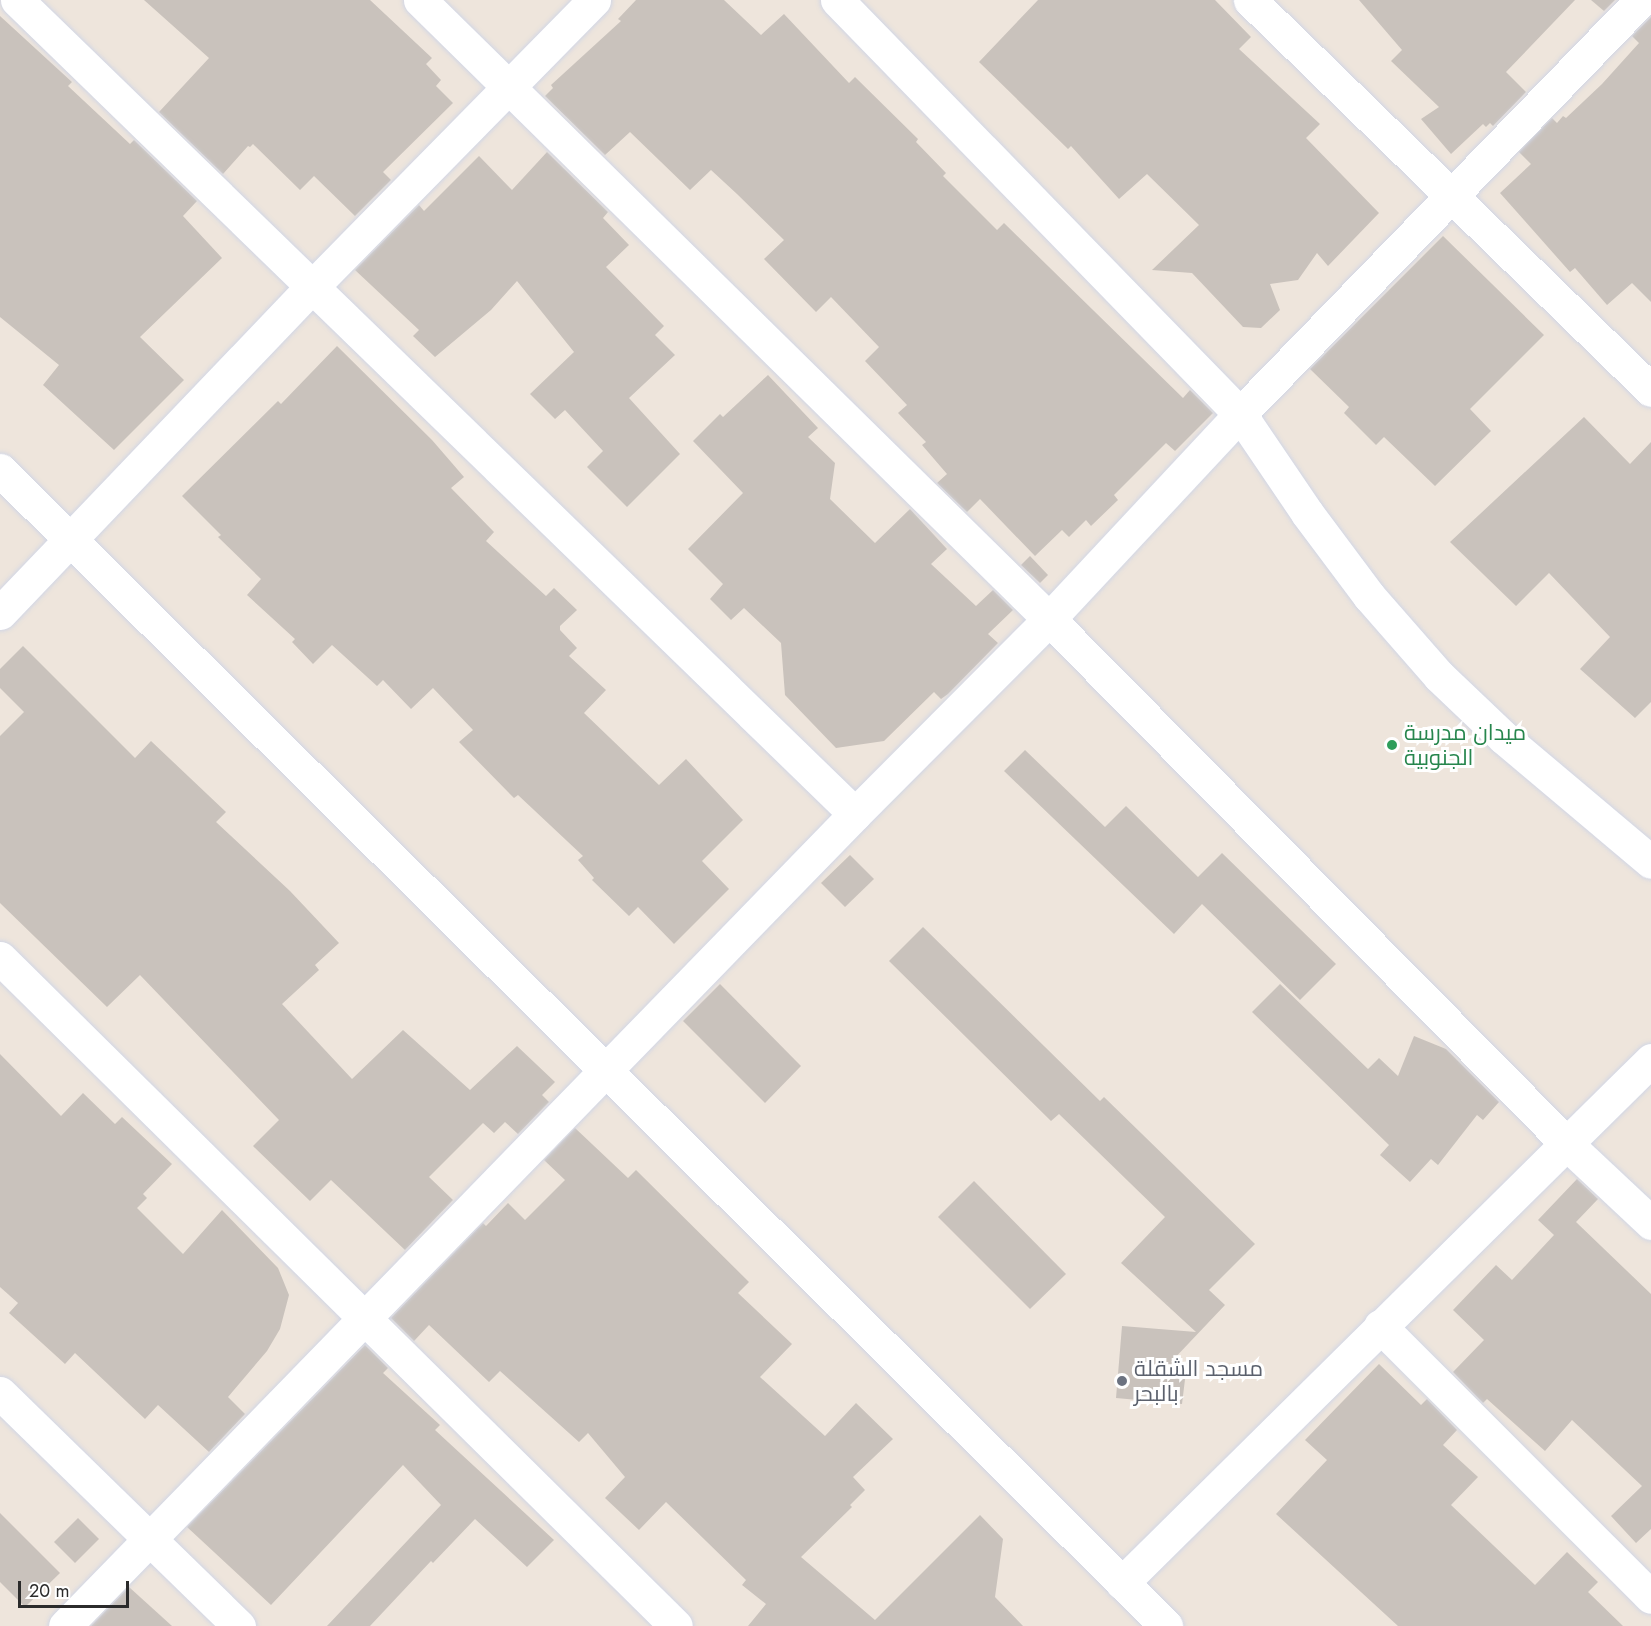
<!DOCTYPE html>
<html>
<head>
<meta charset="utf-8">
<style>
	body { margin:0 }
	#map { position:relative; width:1651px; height:1626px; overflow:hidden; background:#eee5dc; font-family:Jost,Cairo,sans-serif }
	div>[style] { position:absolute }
	.building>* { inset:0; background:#c9c2bc }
	.roads { filter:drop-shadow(0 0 2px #d1d6e5) drop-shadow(0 0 2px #d1d6e5) }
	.street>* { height:33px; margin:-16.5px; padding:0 16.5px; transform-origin:16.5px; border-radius:16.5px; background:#fff }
	.secondary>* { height:33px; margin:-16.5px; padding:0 16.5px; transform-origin:16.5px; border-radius:16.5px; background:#fff }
	.dots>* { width:16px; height:16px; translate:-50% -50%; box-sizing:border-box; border:3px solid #fff; border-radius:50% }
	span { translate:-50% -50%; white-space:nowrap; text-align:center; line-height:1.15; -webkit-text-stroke:6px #fff; paint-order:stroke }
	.leisure-label { font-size:22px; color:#27864d }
	.left { translate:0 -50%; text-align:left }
	.worship-label { font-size:22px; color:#5b616d }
	.scale { position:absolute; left:18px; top:1581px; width:111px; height:27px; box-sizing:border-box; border:3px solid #2b2b2b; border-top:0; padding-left:8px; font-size:18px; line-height:21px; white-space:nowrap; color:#2b2b2b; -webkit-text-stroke:4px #fff; paint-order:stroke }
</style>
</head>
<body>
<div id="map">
	<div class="building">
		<div style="clip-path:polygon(144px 0,370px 0,432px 58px,426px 64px,441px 80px,436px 86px,453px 103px,383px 172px,391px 180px,355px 216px,314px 176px,300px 190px,253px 144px,250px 147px,248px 146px,223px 174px,159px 112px,209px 58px)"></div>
		<div style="clip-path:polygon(636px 0,724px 0,761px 35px,784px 14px,849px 83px,855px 77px,918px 139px,916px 142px,946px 173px,943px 176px,997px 230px,1004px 223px,1183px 398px,1190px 390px,1213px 413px,1175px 451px,1166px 443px,1114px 495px,1118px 500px,1091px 526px,1086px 520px,1069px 537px,1062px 530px,1035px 556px,980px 499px,967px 512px,937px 483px,947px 474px,922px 445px,926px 442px,898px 413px,907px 405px,865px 361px,879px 347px,831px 297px,816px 312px,764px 259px,784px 240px,737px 194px,711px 170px,690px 190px,630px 132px,605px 155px,545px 96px,553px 88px,551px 85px,621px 21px,618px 19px)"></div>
		<div style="clip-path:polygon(1038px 0,1215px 0,1251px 37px,1239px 49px,1320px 124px,1306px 138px,1379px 213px,1328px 266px,1317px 253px,1298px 280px,1270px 284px,1280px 310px,1261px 328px,1243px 327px,1192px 273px,1152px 270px,1199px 225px,1147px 174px,1119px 199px,1071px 146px,1068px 149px,979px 62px)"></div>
		<div style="clip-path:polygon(1359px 0,1575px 0,1506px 72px,1526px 92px,1493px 126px,1490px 123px,1486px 127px,1483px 124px,1451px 154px,1421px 119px,1439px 107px,1391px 61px,1402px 50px)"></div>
		<div style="clip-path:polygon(1591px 0,1615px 0,1604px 11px)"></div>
		<div style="clip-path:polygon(0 16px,72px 82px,68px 86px,130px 144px,134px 140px,197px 201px,183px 216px,222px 258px,140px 337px,184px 380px,114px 450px,43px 385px,59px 365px,0 317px)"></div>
		<div style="clip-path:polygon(1651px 17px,1651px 302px,1632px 283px,1607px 305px,1575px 268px,1570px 272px,1500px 193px,1531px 164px,1519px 152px,1552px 118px,1557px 123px,1563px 116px,1566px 118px,1602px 84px,1639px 43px,1632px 36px)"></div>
		<div style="clip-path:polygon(547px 152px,608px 212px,603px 218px,629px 245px,606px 267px,664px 326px,655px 335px,675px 355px,629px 398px,680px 454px,627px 507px,587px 467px,603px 451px,565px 410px,555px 419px,530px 394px,574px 352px,517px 281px,491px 310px,435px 357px,413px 336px,419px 330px,355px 270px,419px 205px,424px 211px,479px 156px,512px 190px)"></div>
		<div style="clip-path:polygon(1443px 236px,1544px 335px,1470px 409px,1491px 431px,1435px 486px,1384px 437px,1376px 445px,1344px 413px,1349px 407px,1310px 369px)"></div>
		<div style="clip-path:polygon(337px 346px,432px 440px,464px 477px,451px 488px,494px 532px,486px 541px,546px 596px,554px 588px,577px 610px,560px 626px,560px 630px,577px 648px,569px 656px,606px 690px,584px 713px,659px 785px,686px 759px,743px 820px,702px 861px,729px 889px,674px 944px,638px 907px,629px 916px,592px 880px,594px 878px,578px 860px,583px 856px,518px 795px,514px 798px,459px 742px,473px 730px,433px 688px,411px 709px,383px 680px,377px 686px,332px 645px,313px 664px,292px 642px,295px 639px,247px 595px,261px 579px,218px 537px,221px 535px,182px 496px,278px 401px,281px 404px)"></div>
		<div style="clip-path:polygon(768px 375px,818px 428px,808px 437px,835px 463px,830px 499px,875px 543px,910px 509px,947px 549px,931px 564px,976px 606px,993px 590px,1013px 610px,988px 634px,998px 643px,948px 694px,941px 699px,934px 692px,884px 741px,836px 748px,785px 695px,781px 643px,744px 608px,731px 620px,710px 599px,723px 584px,688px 549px,743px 493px,693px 441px,720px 414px,723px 417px)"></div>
		<div style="clip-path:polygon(1584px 417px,1630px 464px,1651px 442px,1651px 702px,1635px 718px,1580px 669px,1610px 637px,1549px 573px,1516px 606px,1450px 542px)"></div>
		<div style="clip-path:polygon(1030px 556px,1048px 575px,1040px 583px,1021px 565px)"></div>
		<div style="clip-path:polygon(23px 646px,135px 758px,151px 741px,226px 812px,216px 822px,290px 891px,339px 943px,315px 965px,319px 970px,282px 1004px,352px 1079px,403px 1030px,470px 1090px,517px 1046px,555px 1082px,542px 1095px,549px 1102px,518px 1134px,505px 1122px,494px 1133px,483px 1123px,429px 1177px,453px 1200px,405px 1250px,331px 1180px,310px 1201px,253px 1146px,279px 1120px,140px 975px,107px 1007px,0 903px,0 736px,24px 712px,0 688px,0 669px)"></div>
		<div style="clip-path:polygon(1025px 750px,1105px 827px,1126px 806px,1198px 877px,1222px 853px,1336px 964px,1300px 1000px,1202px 904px,1174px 934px,1004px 771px)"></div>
		<div style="clip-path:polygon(850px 855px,874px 879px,845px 907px,821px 883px)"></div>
		<div style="clip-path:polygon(923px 927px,1100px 1101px,1104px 1097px,1255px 1244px,1209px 1290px,1225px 1305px,1171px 1362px,1187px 1363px,1182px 1404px,1116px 1398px,1122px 1326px,1196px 1332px,1121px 1263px,1165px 1217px,1059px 1114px,1051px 1121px,889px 961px)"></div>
		<div style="clip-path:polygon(720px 984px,801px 1066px,765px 1103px,683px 1021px)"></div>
		<div style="clip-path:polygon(1280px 984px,1368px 1069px,1379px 1058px,1398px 1076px,1414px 1036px,1446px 1049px,1499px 1102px,1483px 1120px,1477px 1115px,1438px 1165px,1431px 1159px,1410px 1182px,1380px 1155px,1389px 1145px,1252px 1012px)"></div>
		<div style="clip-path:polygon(0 1054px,61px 1116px,83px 1093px,115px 1124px,122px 1117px,172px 1164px,143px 1194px,147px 1198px,137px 1208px,183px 1254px,222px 1210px,278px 1268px,289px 1295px,280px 1329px,267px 1351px,228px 1397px,245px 1414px,209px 1452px,158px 1405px,145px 1419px,75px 1353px,65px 1364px,9px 1313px,18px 1303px,0 1287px)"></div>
		<div style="clip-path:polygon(575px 1128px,628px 1178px,636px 1170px,749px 1282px,738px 1293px,792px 1344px,760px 1377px,825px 1436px,856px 1403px,893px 1439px,853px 1477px,865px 1490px,850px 1505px,852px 1507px,801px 1557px,875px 1620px,980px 1515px,1003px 1539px,995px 1597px,1023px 1626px,748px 1626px,766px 1604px,742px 1585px,746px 1580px,666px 1502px,639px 1530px,605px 1498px,625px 1477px,588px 1433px,579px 1442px,500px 1371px,489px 1382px,429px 1325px,414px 1341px,391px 1318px,483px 1223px,486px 1226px,508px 1203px,525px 1220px,565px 1180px,544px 1160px)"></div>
		<div style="clip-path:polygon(1577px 1179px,1598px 1199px,1576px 1222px,1651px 1294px,1651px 1529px,1636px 1543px,1611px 1516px,1642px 1486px,1572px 1420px,1545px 1451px,1487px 1399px,1483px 1403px,1453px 1372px,1484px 1340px,1453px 1310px,1496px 1265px,1512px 1280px,1554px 1235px,1538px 1220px)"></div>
		<div style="clip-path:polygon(974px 1181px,1066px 1274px,1030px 1309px,938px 1217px)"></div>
		<div style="clip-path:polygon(365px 1345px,388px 1368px,383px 1373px,440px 1425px,435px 1430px,554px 1540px,527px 1567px,475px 1519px,433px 1563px,431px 1561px,370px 1626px,327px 1626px,441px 1505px,403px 1465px,271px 1605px,187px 1527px)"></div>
		<div style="clip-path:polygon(1379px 1364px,1421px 1405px,1427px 1399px,1457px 1430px,1443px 1445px,1478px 1477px,1451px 1505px,1535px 1585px,1567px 1552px,1598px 1582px,1588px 1592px,1623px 1626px,1398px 1626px,1276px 1514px,1327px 1460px,1305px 1440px)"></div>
		<div style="clip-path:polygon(0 1513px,60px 1573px,25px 1607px,0 1582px)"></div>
		<div style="clip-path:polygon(78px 1518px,99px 1539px,75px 1563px,54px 1542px)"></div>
		<div style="clip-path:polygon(129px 1587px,172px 1626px,91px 1626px)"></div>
	</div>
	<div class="roads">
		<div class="street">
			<div style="left:17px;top:0;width:1168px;rotate:44.17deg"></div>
			<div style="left:420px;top:0;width:882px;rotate:44.54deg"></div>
			<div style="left:1049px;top:619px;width:739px;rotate:45.38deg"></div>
			<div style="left:1568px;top:1145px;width:114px;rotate:43.2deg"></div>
			<div style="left:837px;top:0;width:578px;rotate:45.77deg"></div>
			<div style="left:1240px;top:414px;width:120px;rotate:55.9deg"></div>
			<div style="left:1307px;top:513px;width:104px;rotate:53.2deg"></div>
			<div style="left:1369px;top:596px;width:106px;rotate:48.8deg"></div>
			<div style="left:1439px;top:676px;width:90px;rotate:43.6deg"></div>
			<div style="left:1504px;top:738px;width:192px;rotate:40.1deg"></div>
			<div style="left:1250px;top:0;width:559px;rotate:44.2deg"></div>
			<div style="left:0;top:613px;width:453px;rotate:-46.3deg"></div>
			<div style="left:313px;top:286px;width:401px;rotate:-45.5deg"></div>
			<div style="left:0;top:958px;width:950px;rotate:44.66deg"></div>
			<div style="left:1380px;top:1326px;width:383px;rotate:45deg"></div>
			<div style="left:0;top:1393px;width:334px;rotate:44.3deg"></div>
			<div style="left:1122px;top:1583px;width:744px;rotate:-44.67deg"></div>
			<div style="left:65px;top:1626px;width:1133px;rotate:-45.79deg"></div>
			<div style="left:855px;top:814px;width:275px;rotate:-45.1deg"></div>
			<div style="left:1049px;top:619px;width:280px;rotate:-47deg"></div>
			<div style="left:1240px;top:414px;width:576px;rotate:-45.91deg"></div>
		</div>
		<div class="secondary">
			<div style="left:0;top:470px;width:1642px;rotate:44.75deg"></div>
		</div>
	</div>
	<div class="dots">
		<div style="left:1392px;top:745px;background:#2e9e5b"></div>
		<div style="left:1122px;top:1381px;background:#6b7280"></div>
	</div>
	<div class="leisure-label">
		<span class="left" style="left:1404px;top:745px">ميدان مدرسة<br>الجنوبية</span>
	</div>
	<div class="worship-label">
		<span class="left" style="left:1134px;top:1381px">مسجد الشقلة<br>بالبحر</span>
	</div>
	<div class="scale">20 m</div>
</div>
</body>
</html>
